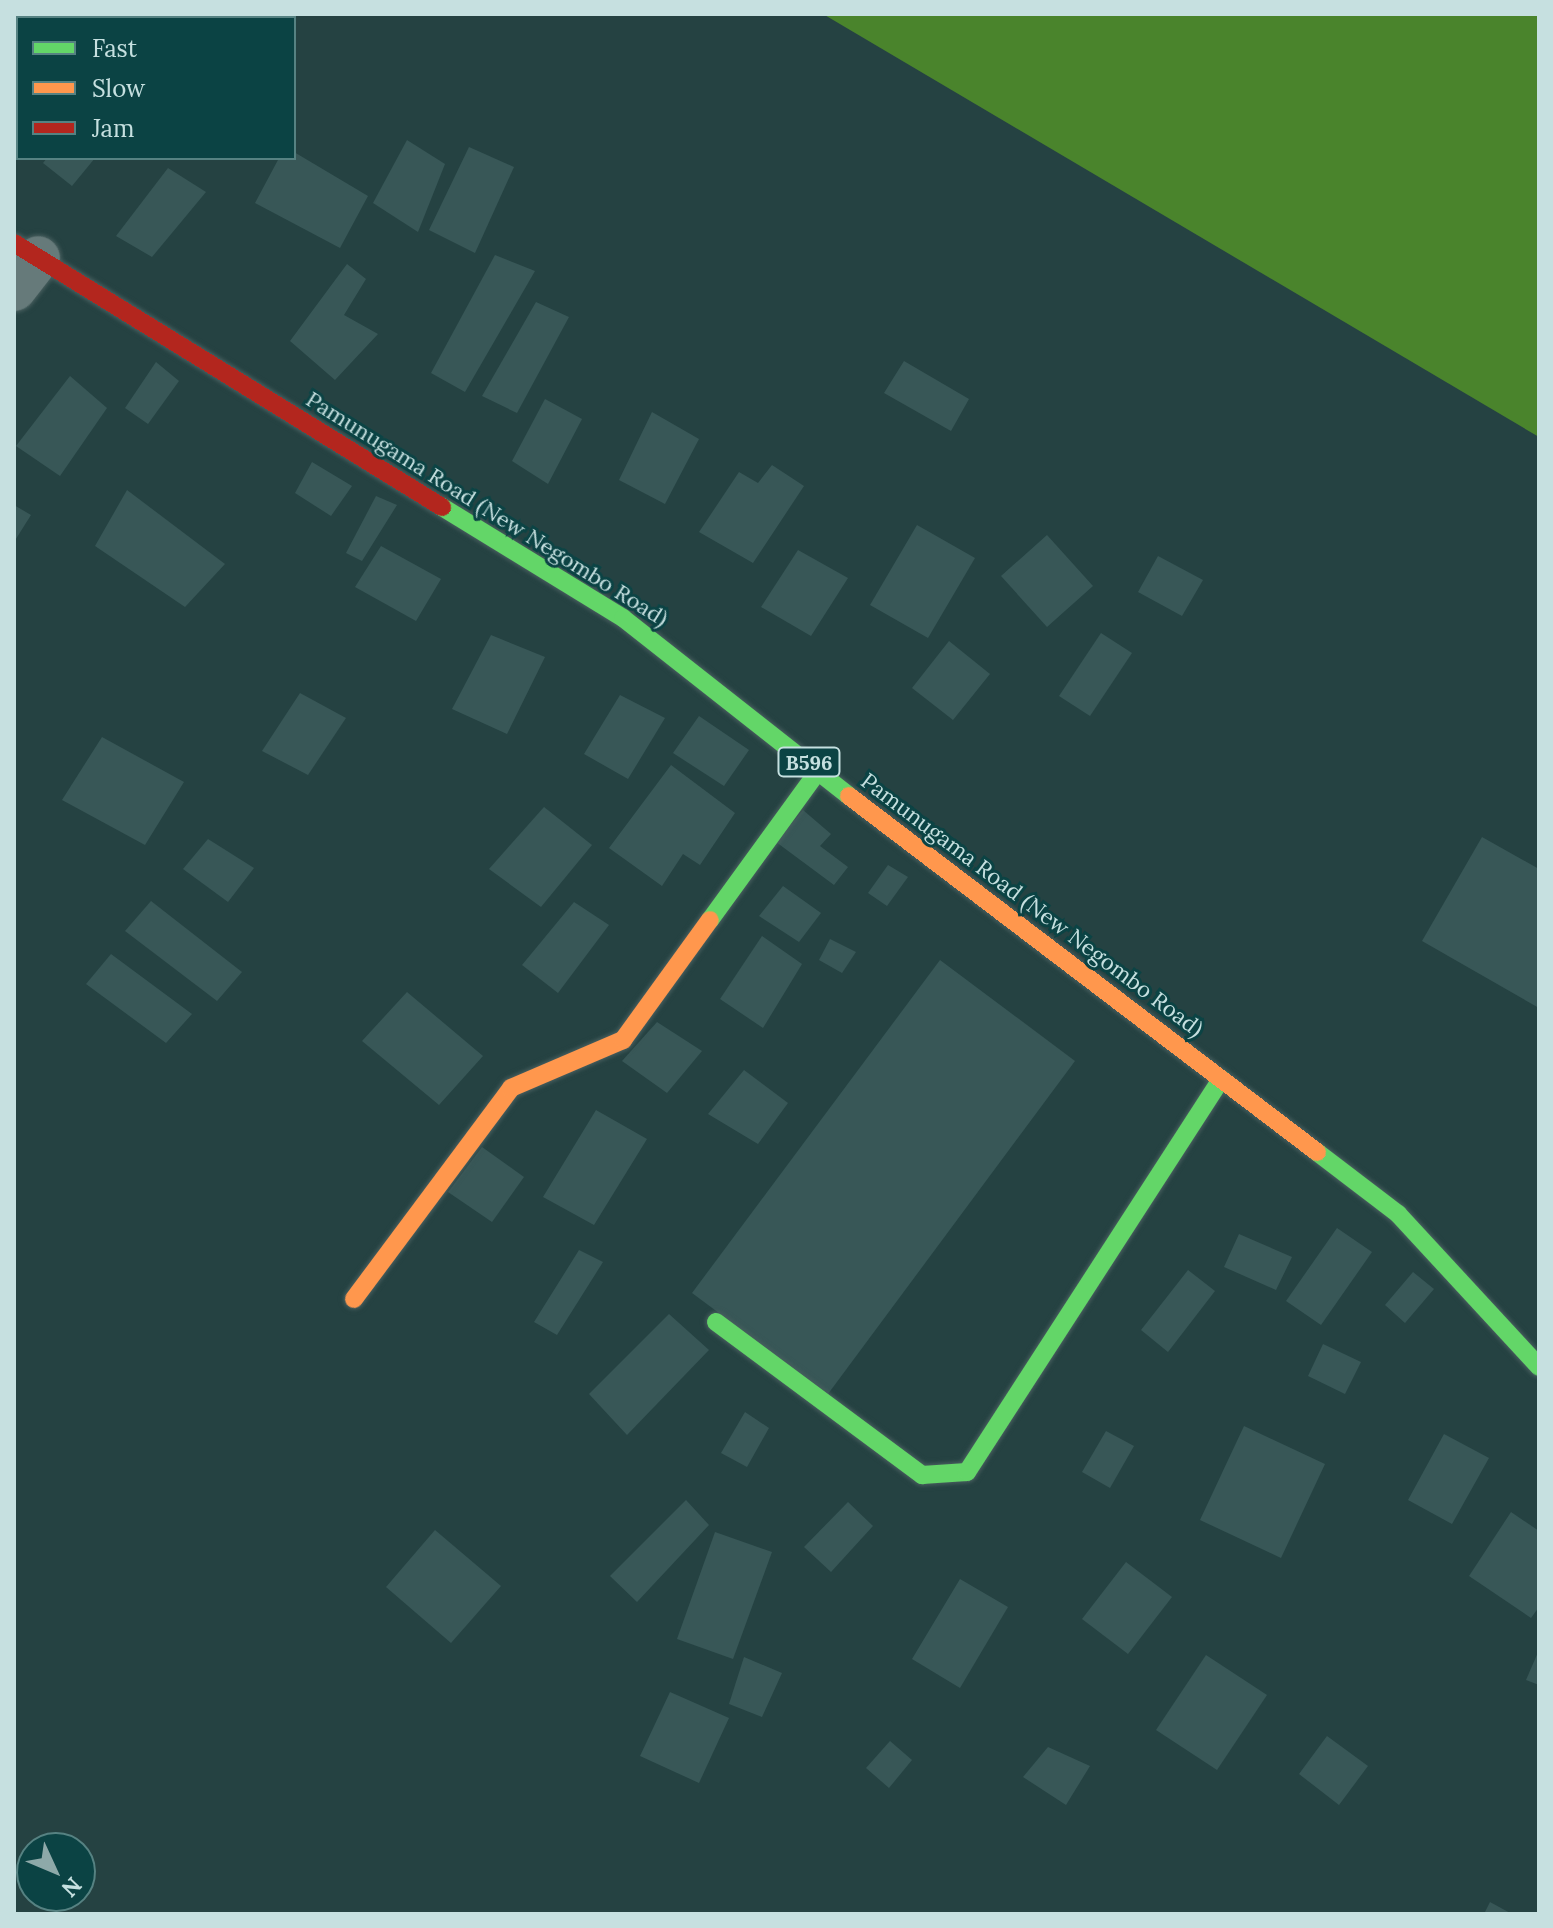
<!DOCTYPE html>
<html>
<head>
<meta charset="utf-8">
<style>
	body { margin:0 }
	#map { position:relative; width:1553px; height:1928px; overflow:hidden; background:#254242; font-family:Lora,serif }
	div>[style] { position:absolute }
	.water>* { inset:0; background:#4a842c }
	.building>* { inset:0; background:#385757 }
	.roads { filter:drop-shadow(0 0 2px #495f5f) drop-shadow(0 0 2px #495f5f) }
	.street>* { height:44px; margin:-22px; padding:0 22px; transform-origin:22px; border-radius:22px; background:#667a7a }
	.fast>* { height:18px; margin:-9px; padding:0 9px; transform-origin:9px; border-radius:9px; background:#63d668 }
	.slow>* { height:18px; margin:-9px; padding:0 9px; transform-origin:9px; border-radius:9px; background:#ff974d }
	.jam>* { height:18px; margin:-9px; padding:0 9px; transform-origin:9px; border-radius:9px; background:#b3261e }
	span { translate:-50% -50%; white-space:nowrap; text-align:center; line-height:1.15; -webkit-text-stroke:6px #0b4344; paint-order:stroke }
	.shield-label span { padding:2px 6px; background:#0b4344; border:2px solid; border-radius:6px; -webkit-text-stroke-width:0 }
	.shield-label { font-size:20px; color:#c6e0e0; font-weight:700 }
	.street-label { font-size:22px; color:#c6e0e0 }
	.frame { position:absolute; inset:0; border:16px solid #c6e0e0; pointer-events:none }
	.legend { position:absolute; left:16px; top:16px; width:280px; height:144px; box-sizing:border-box; background:#0b4344; border:2px solid #568282; margin:0; padding:10px 14px; list-style:none; font-size:24px; color:#c6e0e0 }
	.legend li { display:flex; align-items:center; gap:16px; height:40px }
	.legend b { width:40px; border:2px solid #568282 }
	.north { position:absolute; left:16px; top:1832px; width:80px; height:80px; box-sizing:border-box; background:#0b4344; border:2px solid #568282; border-radius:50%; rotate:134deg; font-size:22px; font-weight:700; line-height:32px; text-align:center; color:#c6e0e0 }
	.north::after { content:''; display:block; margin:auto; width:28px; height:36px; background:#8ea9a9; clip-path:polygon(50% 0,100% 100%,50% 72%,0 100%) }
</style>
</head>
<body>
<div id="map">
	<div class="water">
		<div style="clip-path:polygon(823px 14px,1539px 14px,1539px 437px)"></div>
	</div>
	<div class="building">
		<div style="clip-path:polygon(407px 140px,445px 164px,418px 232px,373px 203px)"></div>
		<div style="clip-path:polygon(469px 147px,514px 167px,475px 253px,429px 230px)"></div>
		<div style="clip-path:polygon(294px 152px,368px 196px,340px 248px,255px 203px,279px 158px,294px 158px)"></div>
		<div style="clip-path:polygon(47px 158px,95px 158px,72px 186px,43px 163px)"></div>
		<div style="clip-path:polygon(168px 168px,206px 192px,152px 257px,116px 236px)"></div>
		<div style="clip-path:polygon(495px 255px,535px 271px,465px 392px,431px 373px)"></div>
		<div style="clip-path:polygon(347px 264px,366px 279px,344px 315px,378px 334px,335px 380px,290px 341px)"></div>
		<div style="clip-path:polygon(536px 302px,569px 317px,517px 413px,482px 396px)"></div>
		<div style="clip-path:polygon(904px 361px,969px 399px,951px 431px,884px 393px)"></div>
		<div style="clip-path:polygon(156px 362px,179px 381px,148px 424px,125px 408px)"></div>
		<div style="clip-path:polygon(70px 376px,107px 408px,60px 476px,16px 446px)"></div>
		<div style="clip-path:polygon(545px 399px,582px 419px,548px 484px,512px 461px)"></div>
		<div style="clip-path:polygon(652px 412px,699px 439px,665px 504px,619px 480px)"></div>
		<div style="clip-path:polygon(312px 462px,352px 486px,331px 516px,295px 493px)"></div>
		<div style="clip-path:polygon(772px 465px,804px 486px,753px 563px,699px 532px,739px 472px,758px 483px)"></div>
		<div style="clip-path:polygon(127px 490px,225px 564px,185px 607px,95px 546px)"></div>
		<div style="clip-path:polygon(376px 496px,397px 505px,362px 561px,346px 553px)"></div>
		<div style="clip-path:polygon(14px 505px,31px 515px,14px 542px)"></div>
		<div style="clip-path:polygon(917px 525px,975px 558px,928px 638px,870px 605px)"></div>
		<div style="clip-path:polygon(1047px 535px,1093px 586px,1047px 627px,1001px 576px)"></div>
		<div style="clip-path:polygon(381px 546px,441px 579px,416px 621px,355px 587px)"></div>
		<div style="clip-path:polygon(798px 550px,848px 578px,811px 636px,761px 607px)"></div>
		<div style="clip-path:polygon(1158px 556px,1203px 580px,1182px 616px,1138px 592px)"></div>
		<div style="clip-path:polygon(1101px 633px,1132px 653px,1090px 716px,1059px 696px)"></div>
		<div style="clip-path:polygon(491px 635px,545px 657px,507px 734px,452px 709px)"></div>
		<div style="clip-path:polygon(949px 641px,990px 674px,953px 720px,912px 688px)"></div>
		<div style="clip-path:polygon(300px 693px,346px 718px,308px 775px,262px 751px)"></div>
		<div style="clip-path:polygon(620px 695px,665px 718px,628px 779px,584px 754px)"></div>
		<div style="clip-path:polygon(699px 716px,749px 750px,724px 786px,673px 753px)"></div>
		<div style="clip-path:polygon(102px 737px,184px 782px,145px 845px,62px 800px)"></div>
		<div style="clip-path:polygon(671px 765px,735px 813px,700px 865px,683px 854px,662px 886px,609px 848px)"></div>
		<div style="clip-path:polygon(544px 807px,592px 845px,541px 907px,489px 869px)"></div>
		<div style="clip-path:polygon(803px 810px,831px 834px,820px 846px,848px 867px,834px 885px,776px 842px)"></div>
		<div style="clip-path:polygon(1482px 837px,1539px 869px,1539px 1008px,1422px 941px)"></div>
		<div style="clip-path:polygon(208px 839px,254px 868px,228px 902px,183px 869px)"></div>
		<div style="clip-path:polygon(888px 865px,908px 877px,887px 906px,868px 893px)"></div>
		<div style="clip-path:polygon(783px 886px,821px 913px,799px 942px,759px 916px)"></div>
		<div style="clip-path:polygon(151px 901px,242px 972px,217px 1001px,125px 931px)"></div>
		<div style="clip-path:polygon(574px 902px,609px 925px,558px 993px,522px 965px)"></div>
		<div style="clip-path:polygon(762px 936px,802px 964px,763px 1028px,720px 999px)"></div>
		<div style="clip-path:polygon(830px 939px,856px 952px,842px 973px,819px 960px)"></div>
		<div style="clip-path:polygon(111px 954px,192px 1014px,166px 1043px,86px 984px)"></div>
		<div style="clip-path:polygon(940px 960px,1075px 1061px,828px 1394px,692px 1293px)"></div>
		<div style="clip-path:polygon(407px 992px,483px 1056px,439px 1105px,362px 1041px)"></div>
		<div style="clip-path:polygon(657px 1022px,702px 1051px,667px 1093px,622px 1061px)"></div>
		<div style="clip-path:polygon(744px 1070px,788px 1103px,758px 1144px,708px 1114px)"></div>
		<div style="clip-path:polygon(596px 1110px,647px 1139px,594px 1225px,543px 1197px)"></div>
		<div style="clip-path:polygon(482px 1147px,524px 1177px,492px 1222px,448px 1192px)"></div>
		<div style="clip-path:polygon(1337px 1228px,1372px 1252px,1321px 1325px,1286px 1301px)"></div>
		<div style="clip-path:polygon(1239px 1234px,1292px 1257px,1276px 1290px,1224px 1267px)"></div>
		<div style="clip-path:polygon(579px 1250px,603px 1262px,557px 1335px,534px 1322px)"></div>
		<div style="clip-path:polygon(1188px 1270px,1215px 1291px,1168px 1352px,1141px 1330px)"></div>
		<div style="clip-path:polygon(1413px 1272px,1434px 1289px,1405px 1323px,1385px 1305px)"></div>
		<div style="clip-path:polygon(669px 1314px,709px 1350px,627px 1435px,589px 1394px)"></div>
		<div style="clip-path:polygon(1323px 1344px,1361px 1362px,1345px 1394px,1308px 1376px)"></div>
		<div style="clip-path:polygon(745px 1412px,769px 1428px,747px 1467px,721px 1453px)"></div>
		<div style="clip-path:polygon(1244px 1426px,1325px 1464px,1281px 1558px,1200px 1520px)"></div>
		<div style="clip-path:polygon(1106px 1431px,1134px 1446px,1110px 1488px,1082px 1472px)"></div>
		<div style="clip-path:polygon(1444px 1434px,1489px 1458px,1452px 1524px,1408px 1500px)"></div>
		<div style="clip-path:polygon(686px 1500px,709px 1525px,637px 1602px,610px 1576px)"></div>
		<div style="clip-path:polygon(848px 1502px,873px 1526px,831px 1572px,804px 1547px)"></div>
		<div style="clip-path:polygon(1511px 1512px,1539px 1531px,1539px 1607px,1531px 1618px,1469px 1576px)"></div>
		<div style="clip-path:polygon(435px 1530px,501px 1586px,451px 1643px,386px 1587px)"></div>
		<div style="clip-path:polygon(715px 1532px,772px 1552px,733px 1659px,677px 1639px)"></div>
		<div style="clip-path:polygon(1126px 1562px,1172px 1597px,1128px 1654px,1082px 1619px)"></div>
		<div style="clip-path:polygon(960px 1579px,1008px 1607px,960px 1688px,912px 1659px)"></div>
		<div style="clip-path:polygon(1539px 1650px,1539px 1685px,1526px 1680px)"></div>
		<div style="clip-path:polygon(1206px 1655px,1267px 1695px,1217px 1770px,1156px 1730px)"></div>
		<div style="clip-path:polygon(744px 1657px,782px 1673px,762px 1717px,729px 1704px)"></div>
		<div style="clip-path:polygon(670px 1692px,729px 1718px,699px 1783px,640px 1756px)"></div>
		<div style="clip-path:polygon(1327px 1736px,1368px 1766px,1339px 1805px,1299px 1774px)"></div>
		<div style="clip-path:polygon(890px 1741px,912px 1760px,889px 1788px,866px 1768px)"></div>
		<div style="clip-path:polygon(1048px 1747px,1090px 1766px,1066px 1805px,1023px 1777px)"></div>
		<div style="clip-path:polygon(1490px 1902px,1512px 1914px,1484px 1914px)"></div>
	</div>
	<div class="roads">
		<div class="street">
			<div style="left:14px;top:289px;width:39px;rotate:-52deg"></div>
		</div>
		<div class="fast">
			<div style="left:442px;top:507px;width:212px;rotate:31.5deg"></div>
			<div style="left:623px;top:618px;width:288px;rotate:38.2deg"></div>
			<div style="left:710px;top:920px;width:185px;rotate:-54deg"></div>
			<div style="left:1317px;top:1152px;width:102px;rotate:37.4deg"></div>
			<div style="left:1398px;top:1214px;width:208px;rotate:47.3deg"></div>
			<div style="left:716px;top:1322px;width:257px;rotate:36.6deg"></div>
			<div style="left:922px;top:1475px;width:45px;rotate:-3.8deg"></div>
			<div style="left:967px;top:1472px;width:468px;rotate:-57.1deg"></div>
		</div>
		<div class="slow">
			<div style="left:849px;top:796px;width:588px;rotate:37.26deg"></div>
			<div style="left:354px;top:1299px;width:263px;rotate:-53.3deg"></div>
			<div style="left:511px;top:1088px;width:122px;rotate:-23.2deg"></div>
			<div style="left:623px;top:1040px;width:148px;rotate:-54.1deg"></div>
		</div>
		<div class="jam">
			<div style="left:14px;top:243px;width:503px;rotate:31.67deg"></div>
		</div>
	</div>
	<div class="shield-label">
		<span style="left:809px;top:762px">B596</span>
	</div>
	<div class="street-label">
		<span style="left:487px;top:509px;rotate:32deg">Pamunugama Road (New Negombo Road)</span>
		<span style="left:1032px;top:905px;rotate:37deg">Pamunugama Road (New Negombo Road)</span>
	</div>
	<div class="frame"></div>
	<ul class="legend">
	<li><b style="height:10px;background:#63d668"></b>Fast</li>
	<li><b style="height:10px;background:#ff974d"></b>Slow</li>
	<li><b style="height:10px;background:#b3261e"></b>Jam</li>
	</ul>
	<div class="north">N</div>
</div>
</body>
</html>
